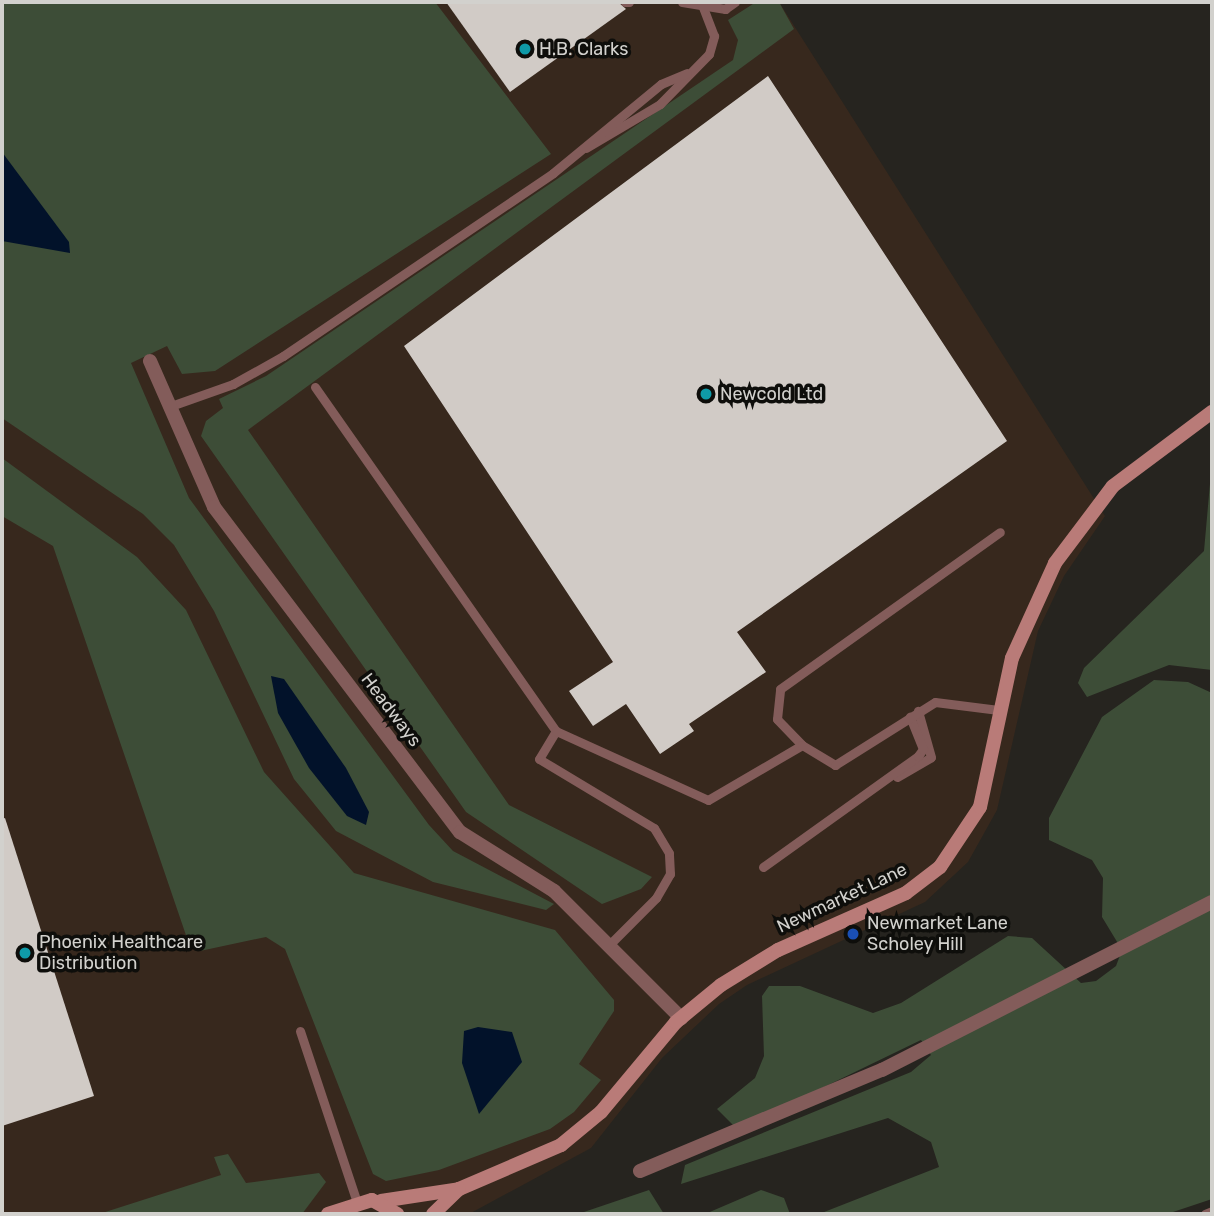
<!DOCTYPE html>
<html>
<head>
<meta charset="utf-8">
<style>
	body { margin:0 }
	#map { position:relative; width:1214px; height:1216px; overflow:hidden; background:#26241f; font-family:Rubik,sans-serif }
	div>[style] { position:absolute }
	.industrial>* { inset:0; background:#37281d }
	.green>* { inset:0; background:#3d4d37 }
	.water>* { inset:0; background:#02122a }
	.building>* { inset:0; background:#d1cbc6 }
	.service>* { height:9px; margin:-4.5px; padding:0 4.5px; transform-origin:4.5px; border-radius:4.5px; background:#835c5a }
	.pedestrian>* { height:14px; margin:-7px; padding:0 7px; transform-origin:7px; border-radius:7px; background:#835c5a }
	.minor>* { height:14px; margin:-7px; padding:0 7px; transform-origin:7px; border-radius:7px; background:#835c5a }
	.secondary>* { height:14px; margin:-7px; padding:0 7px; transform-origin:7px; border-radius:7px; background:#b97b78 }
	.dots>* { width:19px; height:19px; translate:-50% -50%; box-sizing:border-box; border:4px solid #0e0e0b; border-radius:50% }
	span { translate:-50% -50%; white-space:nowrap; text-align:center; line-height:1.15; -webkit-text-stroke:7px #0e0e0b; paint-order:stroke }
	.poi-label { font-size:18px; color:#d2d1cd }
	.left { translate:0 -50%; text-align:left }
	.street-label { font-size:18px; color:#d2d1cd }
	.frame { position:absolute; inset:0; border:4px solid #d2d1cd; pointer-events:none }
</style>
</head>
<body>
<div id="map">
	<div class="industrial">
		<div style="clip-path:polygon(2px 2px,779px 2px,1105px 516px,1064px 576px,1038px 631px,997px 810px,968px 862px,925px 902px,747px 985px,719px 1004px,662px 1058px,591px 1148px,469px 1214px,2px 1214px)"></div>
	</div>
	<div class="green">
		<div style="clip-path:polygon(2px 2px,435px 2px,551px 154px,215px 371px,182px 374px,167px 346px,131px 363px,189px 498px,429px 825px,453px 851px,554px 904px,546px 910px,433px 882px,336px 831px,294px 779px,214px 611px,174px 545px,143px 514px,2px 418px)"></div>
		<div style="clip-path:polygon(756px 2px,779px 2px,794px 29px,248px 430px,509px 805px,652px 877px,641px 889px,602px 904px,466px 812px,201px 436px,206px 421px,223px 408px,219px 399px,266px 376px,733px 60px,738px 40px,728px 20px)"></div>
		<div style="clip-path:polygon(2px 458px,137px 557px,186px 610px,264px 772px,354px 873px,555px 930px,614px 1000px,614px 1011px,579px 1064px,601px 1080px,574px 1112px,550px 1129px,439px 1170px,386px 1181px,373px 1174px,285px 949px,266px 937px,200px 951px,189px 944px,53px 546px,2px 516px)"></div>
		<div style="clip-path:polygon(1212px 461px,1212px 670px,1169px 665px,1087px 697px,1078px 683px,1084px 668px,1204px 551px)"></div>
		<div style="clip-path:polygon(1154px 680px,1188px 682px,1212px 693px,1212px 1199px,1167px 1214px,819px 1214px,939px 1167px,931px 1142px,888px 1118px,681px 1184px,685px 1165px,911px 1072px,931px 1055px,921px 1040px,737px 1129px,717px 1109px,755px 1078px,764px 1056px,762px 996px,769px 986px,800px 986px,873px 1013px,901px 1003px,1008px 936px,1032px 938px,1081px 983px,1096px 981px,1116px 966px,1122px 950px,1102px 917px,1103px 878px,1092px 860px,1049px 840px,1049px 818px,1102px 717px)"></div>
		<div style="clip-path:polygon(228px 1154px,246px 1183px,319px 1173px,326px 1182px,302px 1214px,99px 1214px,221px 1175px,214px 1157px)"></div>
		<div style="clip-path:polygon(649px 1190px,664px 1214px,578px 1214px)"></div>
		<div style="clip-path:polygon(761px 1190px,784px 1198px,790px 1214px,705px 1214px)"></div>
	</div>
	<div class="water">
		<div style="clip-path:polygon(2px 152px,69px 242px,70px 253px,2px 241px)"></div>
		<div style="clip-path:polygon(271px 676px,284px 679px,346px 768px,369px 812px,366px 825px,347px 816px,309px 768px,278px 713px)"></div>
		<div style="clip-path:polygon(478px 1027px,512px 1032px,522px 1062px,479px 1114px,462px 1063px,464px 1031px)"></div>
	</div>
	<div class="building">
		<div style="clip-path:polygon(446px 2px,618px 2px,626px 9px,510px 92px)"></div>
		<div style="clip-path:polygon(768px 76px,1007px 441px,737px 632px,766px 672px,689px 724px,694px 731px,660px 754px,626px 704px,593px 726px,569px 691px,613px 662px,404px 346px)"></div>
		<div style="clip-path:polygon(5px 818px,94px 1096px,2px 1126px,2px 819px)"></div>
	</div>
	<div class="service">
		<div style="left:625px;top:2px;width:4px"></div>
		<div style="left:682px;top:2px;width:44px;rotate:9.2deg"></div>
		<div style="left:725px;top:9px;width:12px;rotate:-35deg"></div>
		<div style="left:586px;top:148px;width:86px;rotate:-30.7deg"></div>
		<div style="left:660px;top:104px;width:70px;rotate:-45.6deg"></div>
		<div style="left:709px;top:54px;width:19px;rotate:-74deg"></div>
		<div style="left:714px;top:36px;width:36px;rotate:-111deg"></div>
		<div style="left:315px;top:387px;width:420px;rotate:55deg"></div>
		<div style="left:168px;top:407px;width:69px;rotate:-19.5deg"></div>
		<div style="left:233px;top:384px;width:57px;rotate:-29.2deg"></div>
		<div style="left:283px;top:356px;width:326px;rotate:-34.1deg"></div>
		<div style="left:553px;top:173px;width:140px;rotate:-39.5deg"></div>
		<div style="left:661px;top:84px;width:28px;rotate:-23deg"></div>
		<div style="left:802px;top:745px;width:36px;rotate:-134deg"></div>
		<div style="left:777px;top:719px;width:30px;rotate:-84deg"></div>
		<div style="left:780px;top:689px;width:270px;rotate:-35.5deg"></div>
		<div style="left:897px;top:777px;width:39px;rotate:-30deg"></div>
		<div style="left:931px;top:757px;width:48px;rotate:-105.8deg"></div>
		<div style="left:763px;top:867px;width:191px;rotate:-35.6deg"></div>
		<div style="left:918px;top:756px;width:9px;rotate:-54deg"></div>
		<div style="left:923px;top:749px;width:35px;rotate:-112deg"></div>
		<div style="left:608px;top:946px;width:68px;rotate:-45deg"></div>
		<div style="left:656px;top:898px;width:28px;rotate:-60deg"></div>
		<div style="left:670px;top:874px;width:21px;rotate:-93deg"></div>
		<div style="left:669px;top:853px;width:29px;rotate:-121deg"></div>
		<div style="left:654px;top:828px;width:134px;rotate:-149deg"></div>
		<div style="left:539px;top:759px;width:33px;rotate:-59deg"></div>
		<div style="left:556px;top:731px;width:167px;rotate:24.4deg"></div>
		<div style="left:708px;top:800px;width:109px;rotate:-30.3deg"></div>
		<div style="left:802px;top:745px;width:39px;rotate:31deg"></div>
		<div style="left:835px;top:765px;width:118px;rotate:-32.2deg"></div>
		<div style="left:935px;top:702px;width:64px;rotate:7.2deg"></div>
		<div style="left:300px;top:1031px;width:180px;rotate:71.6deg"></div>
		<div style="left:1205px;top:1214px;width:8px;rotate:-23deg"></div>
	</div>
	<div class="pedestrian">
		<div style="left:640px;top:1171px;width:262px;rotate:-22.7deg"></div>
		<div style="left:882px;top:1070px;width:370px;rotate:-27deg"></div>
	</div>
	<div class="minor">
		<div style="left:150px;top:361px;width:159px;rotate:66.3deg"></div>
		<div style="left:214px;top:507px;width:408px;rotate:52.9deg"></div>
		<div style="left:460px;top:832px;width:111px;rotate:32.1deg"></div>
		<div style="left:554px;top:891px;width:180px;rotate:45deg"></div>
	</div>
	<div class="secondary">
		<div style="left:381px;top:1201px;width:79px;rotate:-8.7deg"></div>
		<div style="left:459px;top:1189px;width:111px;rotate:-23.3deg"></div>
		<div style="left:561px;top:1145px;width:52px;rotate:-39.5deg"></div>
		<div style="left:601px;top:1112px;width:117px;rotate:-50.2deg"></div>
		<div style="left:676px;top:1022px;width:58px;rotate:-39.4deg"></div>
		<div style="left:721px;top:985px;width:67px;rotate:-31.6deg"></div>
		<div style="left:778px;top:950px;width:140px;rotate:-24deg"></div>
		<div style="left:906px;top:893px;width:43px;rotate:-37.4deg"></div>
		<div style="left:940px;top:867px;width:72px;rotate:-56.3deg"></div>
		<div style="left:980px;top:807px;width:152px;rotate:-77.9deg"></div>
		<div style="left:1012px;top:658px;width:104px;rotate:-65.6deg"></div>
		<div style="left:1055px;top:563px;width:96px;rotate:-53deg"></div>
		<div style="left:1113px;top:486px;width:124px;rotate:-36.8deg"></div>
		<div style="left:328px;top:1214px;width:46px;rotate:-17.7deg"></div>
		<div style="left:372px;top:1200px;width:29px;rotate:29deg"></div>
		<div style="left:433px;top:1214px;width:36px;rotate:-44deg"></div>
	</div>
	<div class="dots">
		<div style="left:525px;top:49px;background:#0f9aa8"></div>
		<div style="left:706px;top:394px;background:#0f9aa8"></div>
		<div style="left:853px;top:934px;background:#1a4fb4"></div>
		<div style="left:25px;top:953px;background:#0f9aa8"></div>
	</div>
	<div class="poi-label">
		<span class="left" style="left:539px;top:49px">H.B. Clarks</span>
		<span class="left" style="left:720px;top:394px">Newcold Ltd</span>
		<span class="left" style="left:867px;top:934px">Newmarket Lane<br>Scholey Hill</span>
		<span class="left" style="left:39px;top:953px">Phoenix Healthcare<br>Distribution</span>
	</div>
	<div class="street-label">
		<span style="left:391px;top:710px;rotate:53deg">Headways</span>
		<span style="left:842px;top:898px;rotate:-25deg">Newmarket Lane</span>
	</div>
	<div class="frame"></div>
</div>
</body>
</html>
